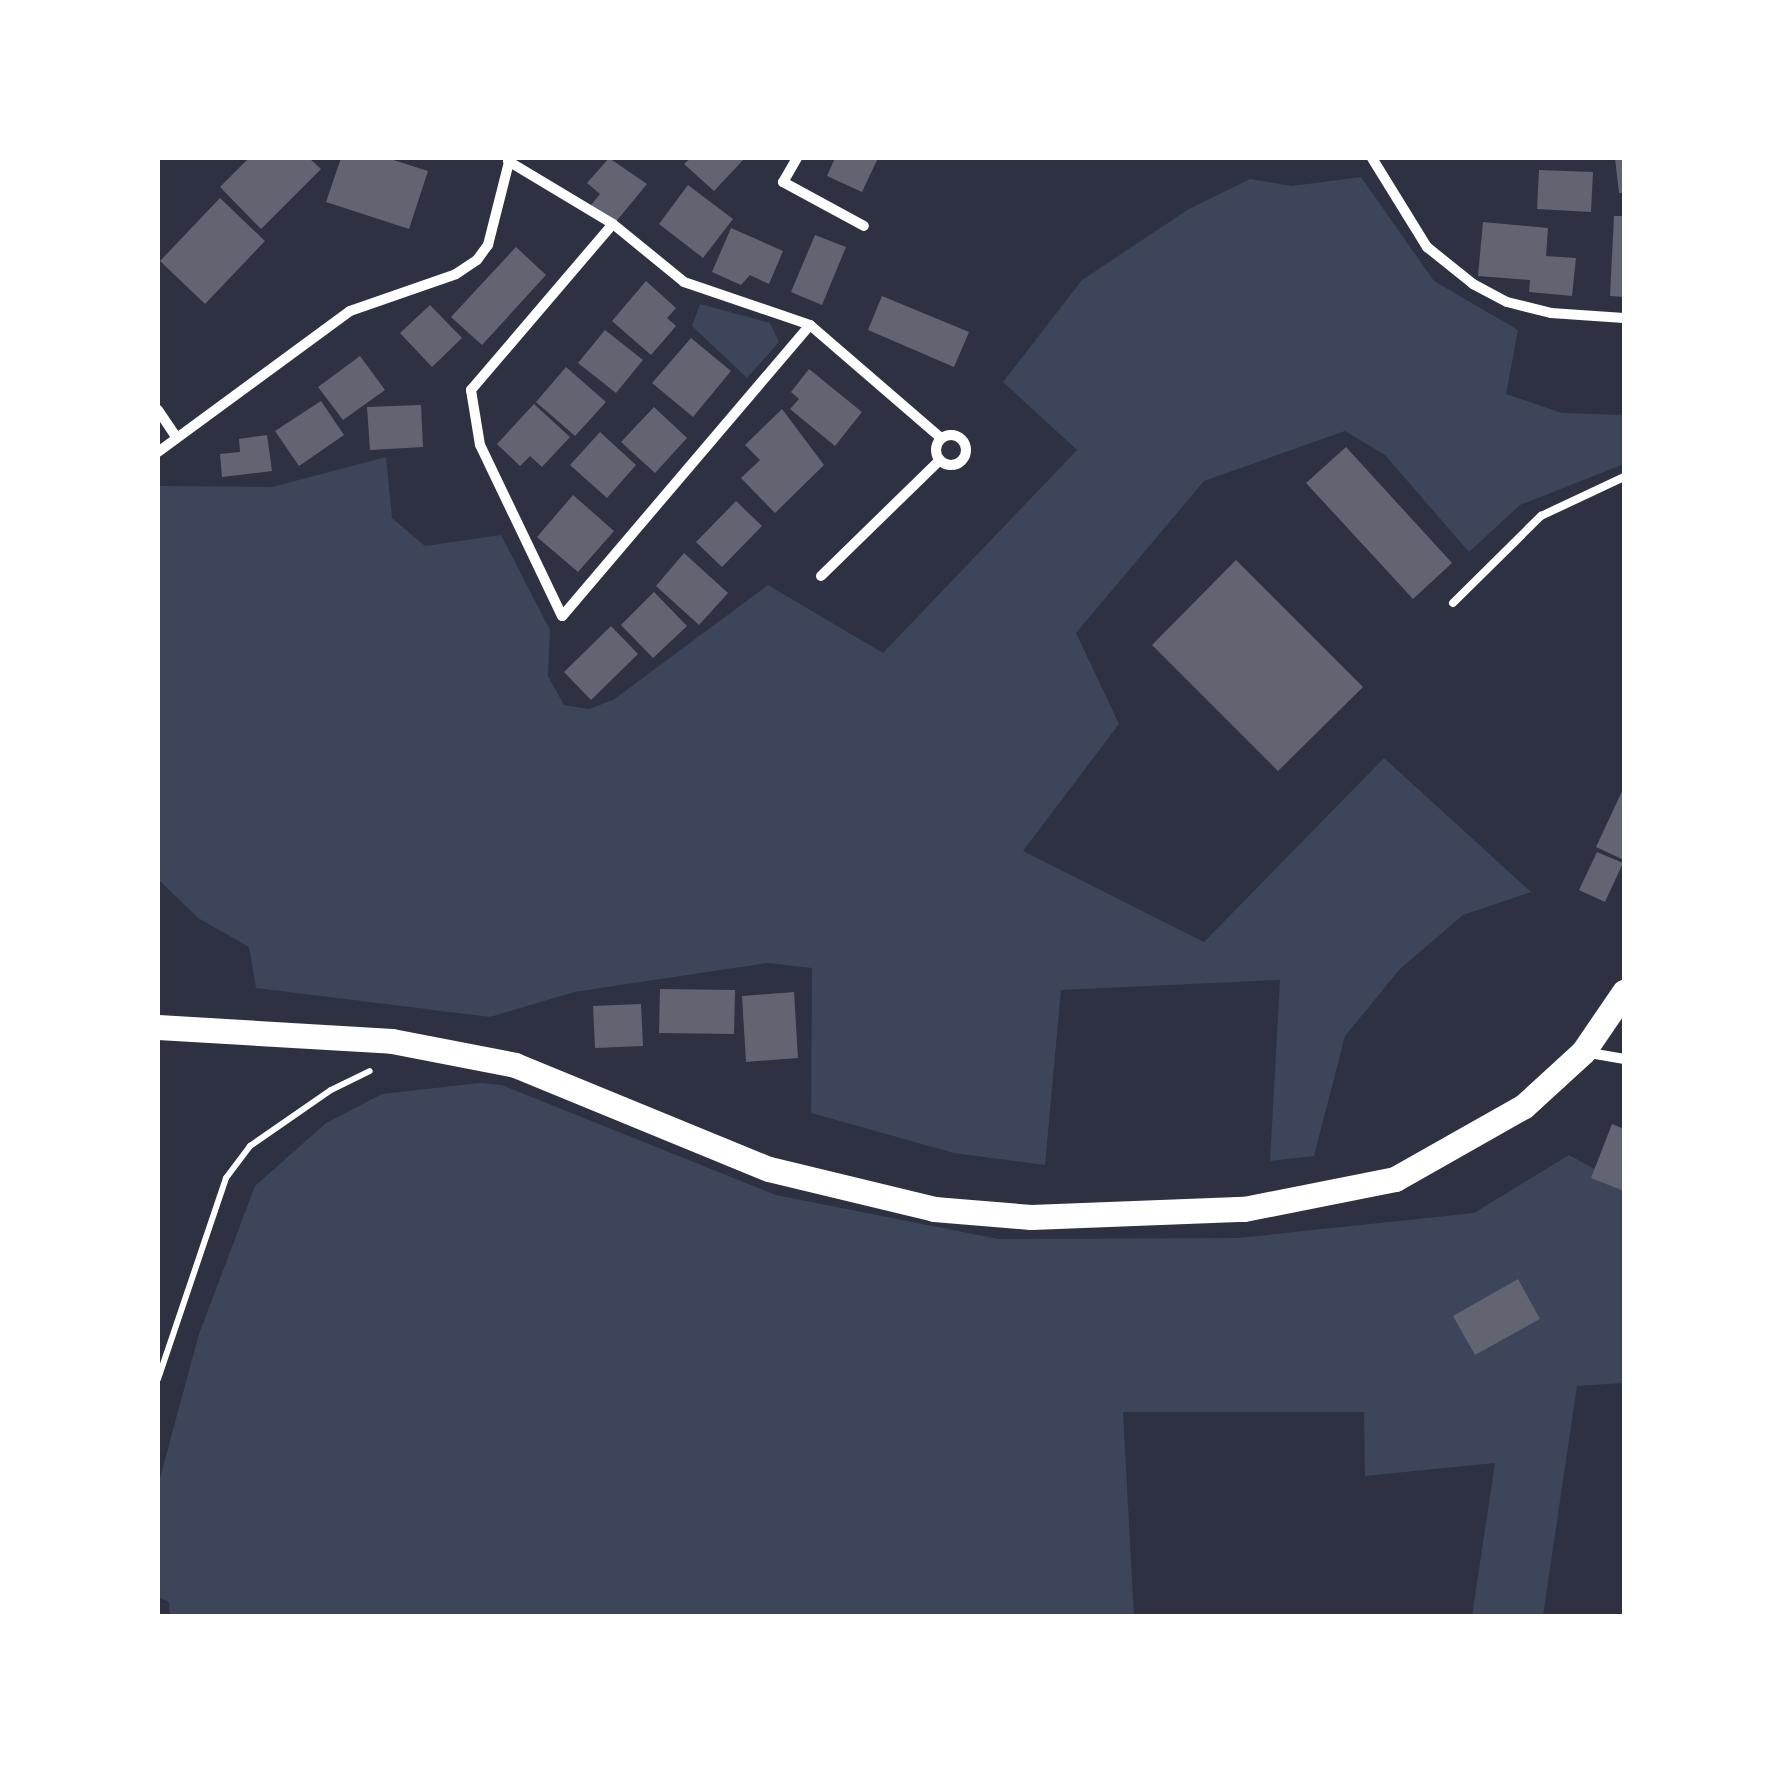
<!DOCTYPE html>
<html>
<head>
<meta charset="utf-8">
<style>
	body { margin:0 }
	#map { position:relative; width:1782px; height:1774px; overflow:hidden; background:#2d3142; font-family:Poppins,sans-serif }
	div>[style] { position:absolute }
	.green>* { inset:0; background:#3c4559 }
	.building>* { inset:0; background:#626471 }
	.path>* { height:6px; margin:-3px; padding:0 3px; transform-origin:3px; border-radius:3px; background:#fff }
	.service>* { height:8px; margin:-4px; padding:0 4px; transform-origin:4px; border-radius:4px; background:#fff }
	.minor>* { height:10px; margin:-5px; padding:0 5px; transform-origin:5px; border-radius:5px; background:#fff }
	.minor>.ring { margin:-5px; padding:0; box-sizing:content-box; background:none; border:10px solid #fff; border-radius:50% }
	.primary>* { height:25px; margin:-12.5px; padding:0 12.5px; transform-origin:12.5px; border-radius:12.5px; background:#fff }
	span { translate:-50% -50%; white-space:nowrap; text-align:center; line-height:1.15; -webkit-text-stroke:10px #fff; paint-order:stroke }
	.frame { position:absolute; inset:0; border:160px solid #fff; pointer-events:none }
</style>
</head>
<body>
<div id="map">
	<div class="green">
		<div style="clip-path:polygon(1361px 177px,1434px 281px,1518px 330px,1506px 394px,1562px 413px,1624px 415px,1624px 464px,1520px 505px,1469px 552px,1385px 455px,1345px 431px,1204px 481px,1076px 633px,1119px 724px,1023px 851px,1204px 942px,1384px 758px,1531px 892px,1463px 915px,1400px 969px,1345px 1036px,1314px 1156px,1270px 1161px,1280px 980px,1061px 990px,1045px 1165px,954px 1153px,811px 1113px,812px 968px,767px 963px,574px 992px,490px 1017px,256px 988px,249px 947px,198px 918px,158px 879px,158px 486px,272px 487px,386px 457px,392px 518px,425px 546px,501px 535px,550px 630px,548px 676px,564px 705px,589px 709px,613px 700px,768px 585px,883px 653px,1077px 450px,1003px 382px,1082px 280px,1189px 209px,1250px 179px,1292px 186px)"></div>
		<div style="clip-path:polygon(700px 304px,770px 323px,779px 342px,747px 378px,692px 326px)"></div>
		<div style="clip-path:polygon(479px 1083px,502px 1085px,776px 1195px,998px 1239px,1238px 1238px,1474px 1213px,1569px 1155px,1624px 1185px,1624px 1383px,1577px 1386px,1543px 1616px,1472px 1616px,1495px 1463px,1365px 1476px,1364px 1412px,1123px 1412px,1134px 1616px,170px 1616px,169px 1602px,158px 1597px,158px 1485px,199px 1334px,255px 1186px,326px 1123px,382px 1094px)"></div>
	</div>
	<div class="building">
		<div style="clip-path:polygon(249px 158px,309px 158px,321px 169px,261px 229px,220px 187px)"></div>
		<div style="clip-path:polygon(341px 158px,387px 158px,428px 171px,409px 229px,326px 202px)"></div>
		<div style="clip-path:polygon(609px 158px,647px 184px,614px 224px,591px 205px,600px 194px,587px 183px)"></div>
		<div style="clip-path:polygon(691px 158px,745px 158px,714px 191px,684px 164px)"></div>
		<div style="clip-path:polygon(835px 158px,878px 158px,862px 192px,827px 176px)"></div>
		<div style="clip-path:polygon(1615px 158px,1624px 158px,1624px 193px,1619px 193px)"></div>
		<div style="clip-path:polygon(1539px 170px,1593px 172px,1591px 212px,1537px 209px)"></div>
		<div style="clip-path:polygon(688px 185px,733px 219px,703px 258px,659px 224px)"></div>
		<div style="clip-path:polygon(220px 198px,265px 241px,205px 304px,160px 261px)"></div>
		<div style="clip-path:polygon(1614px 216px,1624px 216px,1624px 297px,1610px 296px)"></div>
		<div style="clip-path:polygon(1483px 222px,1548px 228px,1546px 256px,1576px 258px,1572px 296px,1529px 292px,1530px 280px,1478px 276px)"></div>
		<div style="clip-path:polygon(731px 228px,783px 251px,769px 284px,750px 275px,741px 285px,712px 272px)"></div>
		<div style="clip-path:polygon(815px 235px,846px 247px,822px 305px,791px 292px)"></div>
		<div style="clip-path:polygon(516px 247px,546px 275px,482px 345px,451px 317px)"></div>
		<div style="clip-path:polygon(646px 281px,676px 308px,667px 318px,676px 326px,651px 355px,612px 321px)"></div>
		<div style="clip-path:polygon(882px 296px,969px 332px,954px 367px,868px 330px)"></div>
		<div style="clip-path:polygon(430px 305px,462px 338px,432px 367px,400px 333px)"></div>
		<div style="clip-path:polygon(605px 330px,643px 360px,616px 393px,578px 363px)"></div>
		<div style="clip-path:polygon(691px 338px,731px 371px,693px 417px,652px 383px)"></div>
		<div style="clip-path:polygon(360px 356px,385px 390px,343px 420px,318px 387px)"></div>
		<div style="clip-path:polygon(566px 367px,606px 402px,575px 436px,536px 402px)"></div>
		<div style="clip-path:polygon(809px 369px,862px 412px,835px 446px,790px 409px,799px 399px,791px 392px)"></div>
		<div style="clip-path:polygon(321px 401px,344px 435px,299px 466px,275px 431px)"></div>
		<div style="clip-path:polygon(534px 404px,570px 437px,542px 467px,530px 456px,520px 466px,497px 444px)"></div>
		<div style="clip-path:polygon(421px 405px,423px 447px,370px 450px,367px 407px)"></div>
		<div style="clip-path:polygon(654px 407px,687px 438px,655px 473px,621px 442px)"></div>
		<div style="clip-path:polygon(782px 409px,824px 465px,775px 513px,741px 478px,760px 460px,745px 445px)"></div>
		<div style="clip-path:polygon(600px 432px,636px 465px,607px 498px,570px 465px)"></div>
		<div style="clip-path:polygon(267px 435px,272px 471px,222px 477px,220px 454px,240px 452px,239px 439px)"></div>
		<div style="clip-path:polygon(1346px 447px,1452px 563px,1413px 599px,1306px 483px)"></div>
		<div style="clip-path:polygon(573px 495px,614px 531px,578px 572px,537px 537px)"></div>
		<div style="clip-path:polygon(736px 501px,762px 526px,722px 567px,696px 542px)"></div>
		<div style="clip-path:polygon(684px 553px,728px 593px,699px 625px,656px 586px)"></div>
		<div style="clip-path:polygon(1236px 560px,1363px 687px,1278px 771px,1152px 645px)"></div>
		<div style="clip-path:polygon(654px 592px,687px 626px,653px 658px,621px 625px)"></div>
		<div style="clip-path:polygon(611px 626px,638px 654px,591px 700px,564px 672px)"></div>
		<div style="clip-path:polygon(1624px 787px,1624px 860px,1596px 847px)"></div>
		<div style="clip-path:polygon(1597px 852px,1623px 863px,1605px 902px,1579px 890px)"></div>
		<div style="clip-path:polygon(660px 989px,735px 990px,734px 1034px,659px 1033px)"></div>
		<div style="clip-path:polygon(794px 992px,798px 1058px,746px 1062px,742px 996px)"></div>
		<div style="clip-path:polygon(641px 1004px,643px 1046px,595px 1048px,593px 1006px)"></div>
		<div style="clip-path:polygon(1612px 1124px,1624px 1129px,1624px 1191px,1591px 1178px)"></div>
		<div style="clip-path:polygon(1518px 1279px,1540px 1319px,1475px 1355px,1453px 1316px)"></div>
	</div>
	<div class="path">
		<div style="left:158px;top:1379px;width:212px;rotate:-71.3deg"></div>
		<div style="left:226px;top:1178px;width:40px;rotate:-53deg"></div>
		<div style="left:250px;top:1146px;width:98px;rotate:-34.7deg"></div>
		<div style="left:331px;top:1090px;width:43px;rotate:-26deg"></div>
	</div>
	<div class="service">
		<div style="left:1453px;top:603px;width:124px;rotate:-44.7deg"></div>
		<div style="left:1541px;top:516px;width:92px;rotate:-25.2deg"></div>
	</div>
	<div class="minor">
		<div style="left:797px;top:158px;width:28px;rotate:120deg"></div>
		<div style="left:783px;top:182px;width:92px;rotate:28.5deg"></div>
		<div style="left:1372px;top:158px;width:105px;rotate:58.3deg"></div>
		<div style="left:1427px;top:247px;width:59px;rotate:38.8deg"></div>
		<div style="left:1473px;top:284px;width:38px;rotate:28deg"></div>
		<div style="left:1507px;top:302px;width:45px;rotate:14deg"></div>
		<div style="left:1551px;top:313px;width:73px;rotate:3.9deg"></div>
		<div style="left:508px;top:161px;width:122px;rotate:31deg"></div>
		<div style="left:613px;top:224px;width:92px;rotate:39.2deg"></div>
		<div style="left:684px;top:282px;width:133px;rotate:18.8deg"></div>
		<div style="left:810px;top:325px;width:382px;rotate:130.4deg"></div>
		<div style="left:562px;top:616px;width:190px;rotate:-115.6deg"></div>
		<div style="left:480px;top:445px;width:56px;rotate:-99.3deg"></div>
		<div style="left:471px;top:390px;width:218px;rotate:-49.5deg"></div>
		<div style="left:810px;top:325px;width:173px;rotate:40.8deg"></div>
		<div style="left:158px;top:410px;width:30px;rotate:56deg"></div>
		<div class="ring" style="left:936px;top:435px;width:20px;height:20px"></div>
		<div style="left:158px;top:452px;width:238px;rotate:-36.3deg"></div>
		<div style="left:350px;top:311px;width:112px;rotate:-19.2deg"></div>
		<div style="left:456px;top:274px;width:25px;rotate:-34deg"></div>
		<div style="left:477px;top:260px;width:19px;rotate:-54deg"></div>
		<div style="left:488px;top:245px;width:90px;rotate:-75.8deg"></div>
		<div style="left:821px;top:576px;width:166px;rotate:-44.3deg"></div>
		<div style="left:1584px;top:1052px;width:41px;rotate:9.9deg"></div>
	</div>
	<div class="primary">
		<div style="left:158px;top:1027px;width:234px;rotate:3.4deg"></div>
		<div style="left:392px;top:1041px;width:125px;rotate:11deg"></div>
		<div style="left:515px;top:1065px;width:274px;rotate:22.3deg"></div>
		<div style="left:769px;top:1169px;width:170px;rotate:13.6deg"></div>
		<div style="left:934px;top:1209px;width:97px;rotate:4.7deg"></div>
		<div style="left:1031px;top:1217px;width:213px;rotate:-2.2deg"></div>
		<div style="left:1244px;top:1209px;width:154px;rotate:-11.2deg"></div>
		<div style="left:1395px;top:1179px;width:148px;rotate:-29.5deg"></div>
		<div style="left:1524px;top:1106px;width:80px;rotate:-42.5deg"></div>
		<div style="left:1583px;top:1052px;width:73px;rotate:-55.7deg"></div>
	</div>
	<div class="frame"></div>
</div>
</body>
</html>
